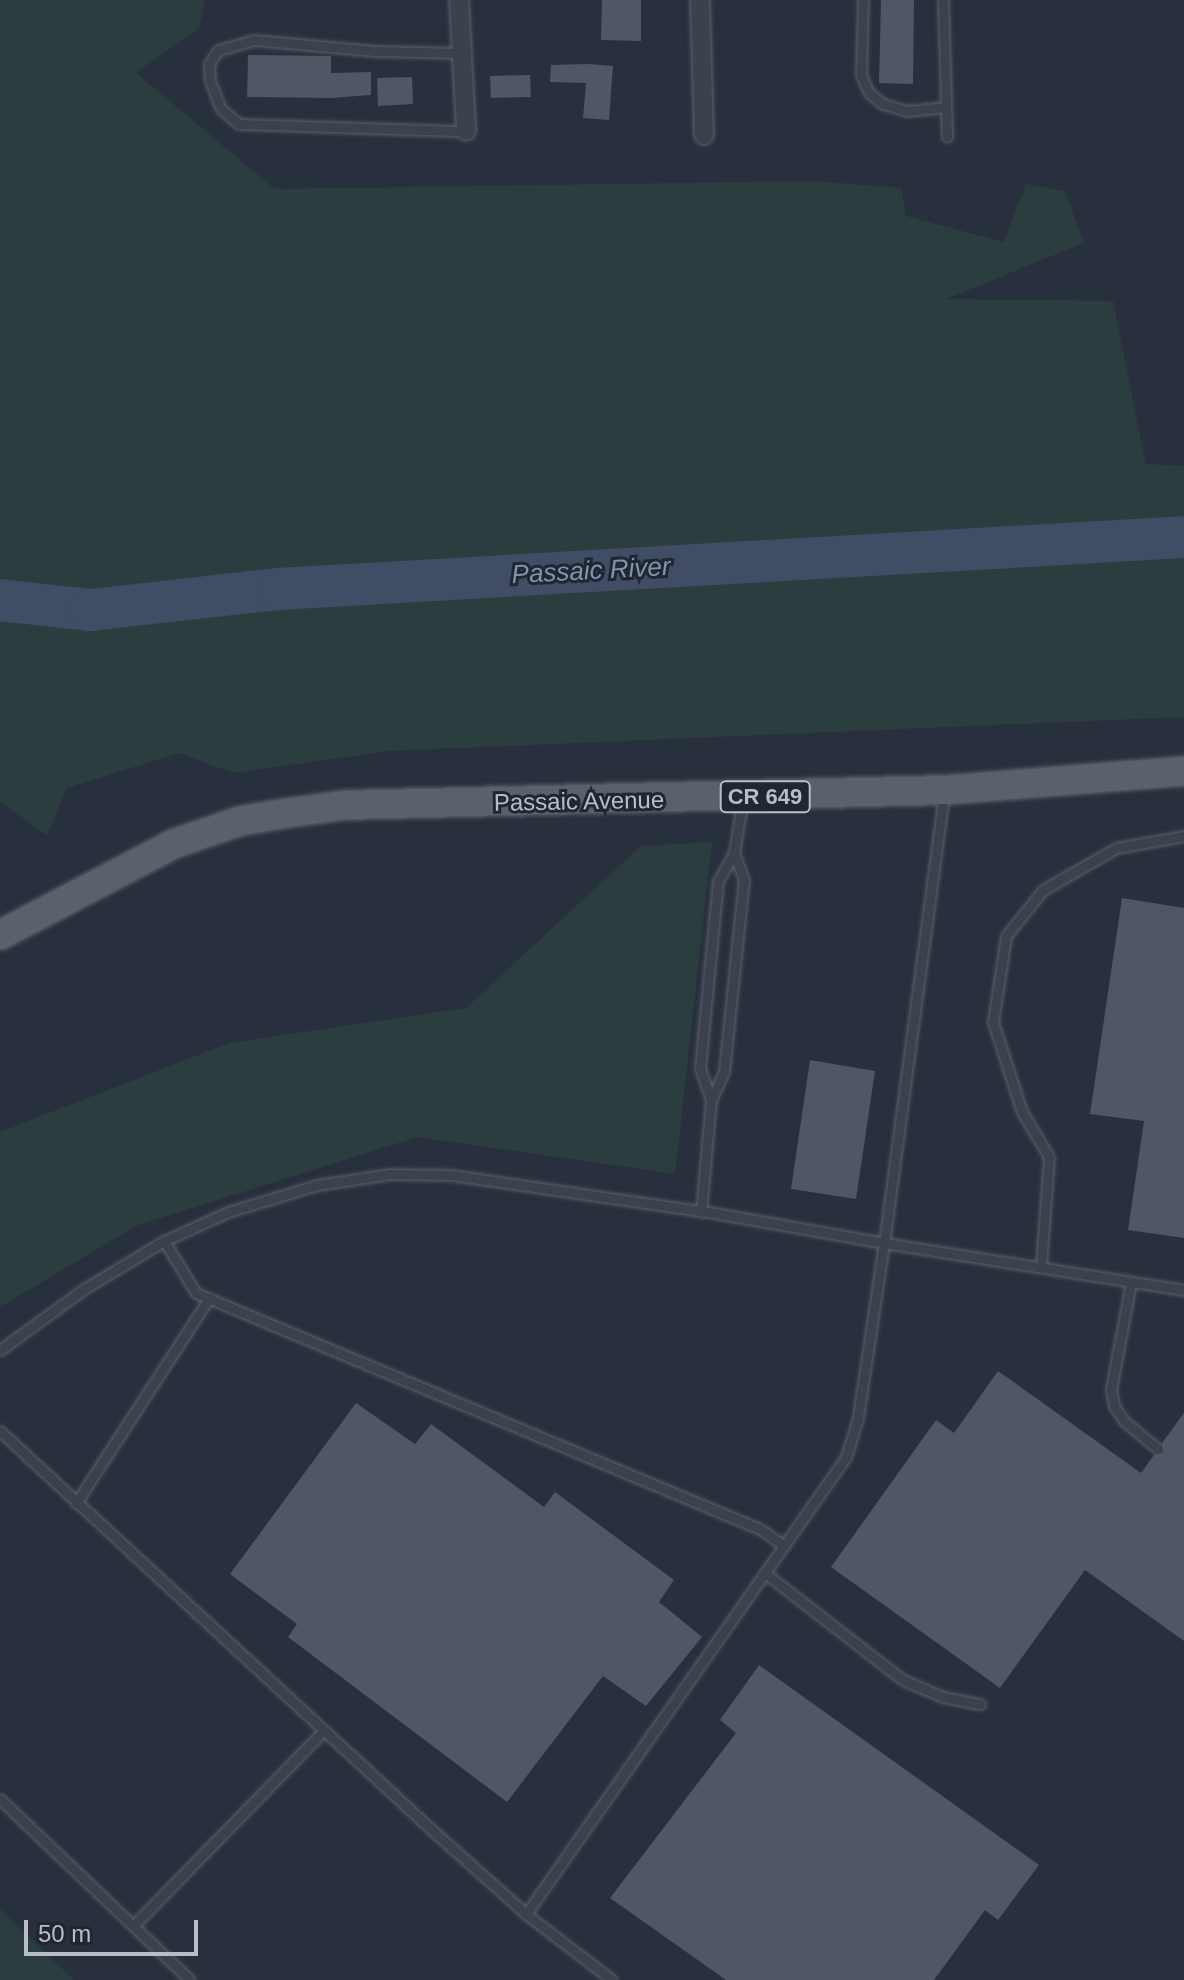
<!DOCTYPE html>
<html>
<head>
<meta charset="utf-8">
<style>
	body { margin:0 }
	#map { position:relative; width:1184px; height:1980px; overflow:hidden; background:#28303d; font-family:Arial,sans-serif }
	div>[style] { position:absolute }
	.green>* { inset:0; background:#2b3d3f }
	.river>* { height:42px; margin:-21px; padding:0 21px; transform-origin:21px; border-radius:21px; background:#404d64 }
	.building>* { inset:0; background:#4f5765 }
	.roads { filter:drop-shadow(0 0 2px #5a606b) drop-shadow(0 0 2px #5a606b) }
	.service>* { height:9px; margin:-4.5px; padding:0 4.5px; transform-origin:4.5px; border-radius:4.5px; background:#3c424d }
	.minor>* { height:18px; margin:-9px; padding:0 9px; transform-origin:9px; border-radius:9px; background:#3c424d }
	.primary>* { height:28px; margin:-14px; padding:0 14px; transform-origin:14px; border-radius:14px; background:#5a616d }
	span { translate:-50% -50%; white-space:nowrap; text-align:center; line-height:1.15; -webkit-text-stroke:6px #212732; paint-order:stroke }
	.shield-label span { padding:2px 6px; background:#212732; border:2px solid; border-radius:6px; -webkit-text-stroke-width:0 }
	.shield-label { font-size:22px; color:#b8bdc8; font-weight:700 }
	.street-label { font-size:24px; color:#b8bdc8 }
	.water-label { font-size:26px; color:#8393ac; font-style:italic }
	.scale { position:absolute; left:24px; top:1920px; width:174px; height:36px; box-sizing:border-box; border:4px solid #b8bdc8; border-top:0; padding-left:10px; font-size:24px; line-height:28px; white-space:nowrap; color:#b8bdc8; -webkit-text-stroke:6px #212732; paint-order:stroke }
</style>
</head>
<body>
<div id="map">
	<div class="green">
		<div style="clip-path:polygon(0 0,205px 0,199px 28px,136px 73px,275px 189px,814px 181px,901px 188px,906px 216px,1004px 242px,1026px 184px,1065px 191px,1084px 243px,946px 299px,1113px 301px,1146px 464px,1184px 466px,1184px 717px,389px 751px,233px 773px,179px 753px,67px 788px,47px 835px,0 802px)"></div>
		<div style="clip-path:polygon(712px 842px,675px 1174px,417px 1137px,138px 1225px,0 1307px,0 1132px,229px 1043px,466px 1008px,641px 846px)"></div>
		<div style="clip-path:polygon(0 1909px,74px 1980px,0 1980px)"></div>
	</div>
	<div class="river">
		<div style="left:0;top:600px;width:92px;rotate:6.3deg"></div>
		<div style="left:91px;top:610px;width:188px;rotate:-6.4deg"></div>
		<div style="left:278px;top:589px;width:907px;rotate:-3.28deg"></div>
	</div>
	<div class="building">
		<div style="clip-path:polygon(602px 0,641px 0,641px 41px,601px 40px)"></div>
		<div style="clip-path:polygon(881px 0,914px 0,913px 84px,879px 83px)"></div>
		<div style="clip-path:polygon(248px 55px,331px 56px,331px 73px,371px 72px,371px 95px,331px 98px,247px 97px)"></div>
		<div style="clip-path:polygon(587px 64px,613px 66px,609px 120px,583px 118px,586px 83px,550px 82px,551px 65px)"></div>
		<div style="clip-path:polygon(530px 75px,531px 97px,491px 98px,490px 76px)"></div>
		<div style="clip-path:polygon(412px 77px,413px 104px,378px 106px,377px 78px)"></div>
		<div style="clip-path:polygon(1122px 898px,1184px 908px,1184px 1238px,1128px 1230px,1144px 1121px,1090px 1114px)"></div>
		<div style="clip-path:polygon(810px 1060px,875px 1071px,856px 1199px,791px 1189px)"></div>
		<div style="clip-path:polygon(998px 1371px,1141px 1473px,1154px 1455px,1164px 1453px,1162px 1443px,1184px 1413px,1184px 1641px,1085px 1570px,1000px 1688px,831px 1567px,936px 1420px,954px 1433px)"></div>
		<div style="clip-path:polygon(356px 1403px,415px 1444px,431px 1424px,544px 1507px,555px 1492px,674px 1580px,659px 1602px,702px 1637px,646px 1706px,603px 1676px,507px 1802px,288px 1637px,297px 1624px,230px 1574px)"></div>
		<div style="clip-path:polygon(759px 1665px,1039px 1865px,998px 1920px,985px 1910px,934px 1980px,726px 1980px,610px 1898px,736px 1733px,720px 1720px)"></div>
	</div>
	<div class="roads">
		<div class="service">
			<div style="left:863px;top:0;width:75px;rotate:91.5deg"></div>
			<div style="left:861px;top:75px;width:20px;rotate:66deg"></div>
			<div style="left:869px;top:93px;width:18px;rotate:38deg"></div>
			<div style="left:883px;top:104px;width:25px;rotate:16deg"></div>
			<div style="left:907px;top:111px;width:39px;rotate:-6deg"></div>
			<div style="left:943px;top:0;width:137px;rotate:88.3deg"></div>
			<div style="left:462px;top:53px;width:87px;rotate:-178.7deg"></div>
			<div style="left:375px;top:51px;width:121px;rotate:-174.8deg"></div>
			<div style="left:254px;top:40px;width:37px;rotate:164deg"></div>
			<div style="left:218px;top:50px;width:17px;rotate:123deg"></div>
			<div style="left:209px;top:64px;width:17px;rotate:87deg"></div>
			<div style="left:210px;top:81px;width:30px;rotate:69deg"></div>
			<div style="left:221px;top:109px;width:23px;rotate:40deg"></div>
			<div style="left:239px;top:124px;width:227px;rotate:1.8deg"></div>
			<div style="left:944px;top:794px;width:453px;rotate:97.6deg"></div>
			<div style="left:884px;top:1243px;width:304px;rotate:8.9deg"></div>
			<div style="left:711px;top:1100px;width:34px;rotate:-109deg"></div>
			<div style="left:700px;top:1068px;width:188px;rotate:-84.5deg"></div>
			<div style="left:718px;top:881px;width:32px;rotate:-60deg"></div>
			<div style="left:734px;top:853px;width:56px;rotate:-80.7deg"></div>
			<div style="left:701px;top:1212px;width:112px;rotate:-84.9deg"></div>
			<div style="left:711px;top:1100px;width:31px;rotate:-65deg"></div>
			<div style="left:724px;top:1072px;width:193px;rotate:-84.1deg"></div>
			<div style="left:744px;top:880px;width:29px;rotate:-110deg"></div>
			<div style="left:164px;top:1241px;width:61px;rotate:58.4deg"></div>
			<div style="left:196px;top:1293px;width:611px;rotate:22.71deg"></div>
			<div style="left:760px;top:1529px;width:29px;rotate:35deg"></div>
			<div style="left:1041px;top:1266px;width:109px;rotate:-85.8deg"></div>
			<div style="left:1049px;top:1157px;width:52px;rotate:-121deg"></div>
			<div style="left:1022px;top:1112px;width:95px;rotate:-107.9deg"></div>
			<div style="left:993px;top:1022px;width:87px;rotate:-81.4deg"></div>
			<div style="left:1006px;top:936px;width:59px;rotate:-51.2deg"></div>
			<div style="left:1043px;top:890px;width:84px;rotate:-29.9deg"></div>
			<div style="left:1116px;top:848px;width:69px;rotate:-10deg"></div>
			<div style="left:1131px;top:1282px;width:110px;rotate:100.5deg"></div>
			<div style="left:1111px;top:1390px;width:16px;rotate:79deg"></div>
			<div style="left:1114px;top:1406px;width:18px;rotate:56deg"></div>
			<div style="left:1124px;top:1421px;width:44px;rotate:39.5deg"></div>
			<div style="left:0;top:1350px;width:104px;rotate:-36deg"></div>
			<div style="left:84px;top:1289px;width:93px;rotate:-31deg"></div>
			<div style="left:164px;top:1241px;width:70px;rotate:-24.4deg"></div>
			<div style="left:228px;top:1212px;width:93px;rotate:-16.9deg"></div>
			<div style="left:317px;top:1185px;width:74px;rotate:-8.6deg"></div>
			<div style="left:390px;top:1174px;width:61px;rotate:0.9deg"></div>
			<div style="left:451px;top:1175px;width:272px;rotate:8.2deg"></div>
			<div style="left:720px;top:1214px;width:167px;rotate:10deg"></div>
			<div style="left:884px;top:1243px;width:177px;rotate:98.5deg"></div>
			<div style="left:858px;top:1418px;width:41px;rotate:107.1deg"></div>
			<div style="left:846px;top:1457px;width:558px;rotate:125deg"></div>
			<div style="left:0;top:1431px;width:589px;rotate:42.73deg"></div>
			<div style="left:433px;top:1831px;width:125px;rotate:41.7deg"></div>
			<div style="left:526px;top:1914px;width:108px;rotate:37.5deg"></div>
			<div style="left:76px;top:1503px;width:244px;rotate:-57deg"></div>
			<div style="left:765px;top:1573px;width:175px;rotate:37.8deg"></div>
			<div style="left:903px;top:1680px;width:43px;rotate:23deg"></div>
			<div style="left:943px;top:1697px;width:38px;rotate:11deg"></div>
			<div style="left:0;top:1799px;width:262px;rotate:43.6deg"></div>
			<div style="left:133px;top:1926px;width:272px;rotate:-45.7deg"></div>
		</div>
		<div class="minor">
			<div style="left:459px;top:0;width:131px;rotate:86.9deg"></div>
			<div style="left:700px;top:0;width:135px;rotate:88.3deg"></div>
		</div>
		<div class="primary">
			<div style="left:0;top:935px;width:195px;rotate:-27.7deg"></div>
			<div style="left:173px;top:844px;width:71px;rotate:-18.9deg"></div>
			<div style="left:240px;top:821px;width:48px;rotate:-9.7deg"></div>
			<div style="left:287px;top:813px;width:60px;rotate:-7.7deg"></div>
			<div style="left:346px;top:805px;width:599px;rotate:-1.43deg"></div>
			<div style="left:945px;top:790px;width:240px;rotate:-4.5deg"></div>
		</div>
	</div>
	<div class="shield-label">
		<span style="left:765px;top:797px">CR 649</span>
	</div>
	<div class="street-label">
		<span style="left:579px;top:801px;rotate:-1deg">Passaic Avenue</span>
	</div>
	<div class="water-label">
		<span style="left:591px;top:571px;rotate:-3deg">Passaic River</span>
	</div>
	<div class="scale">50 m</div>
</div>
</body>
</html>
